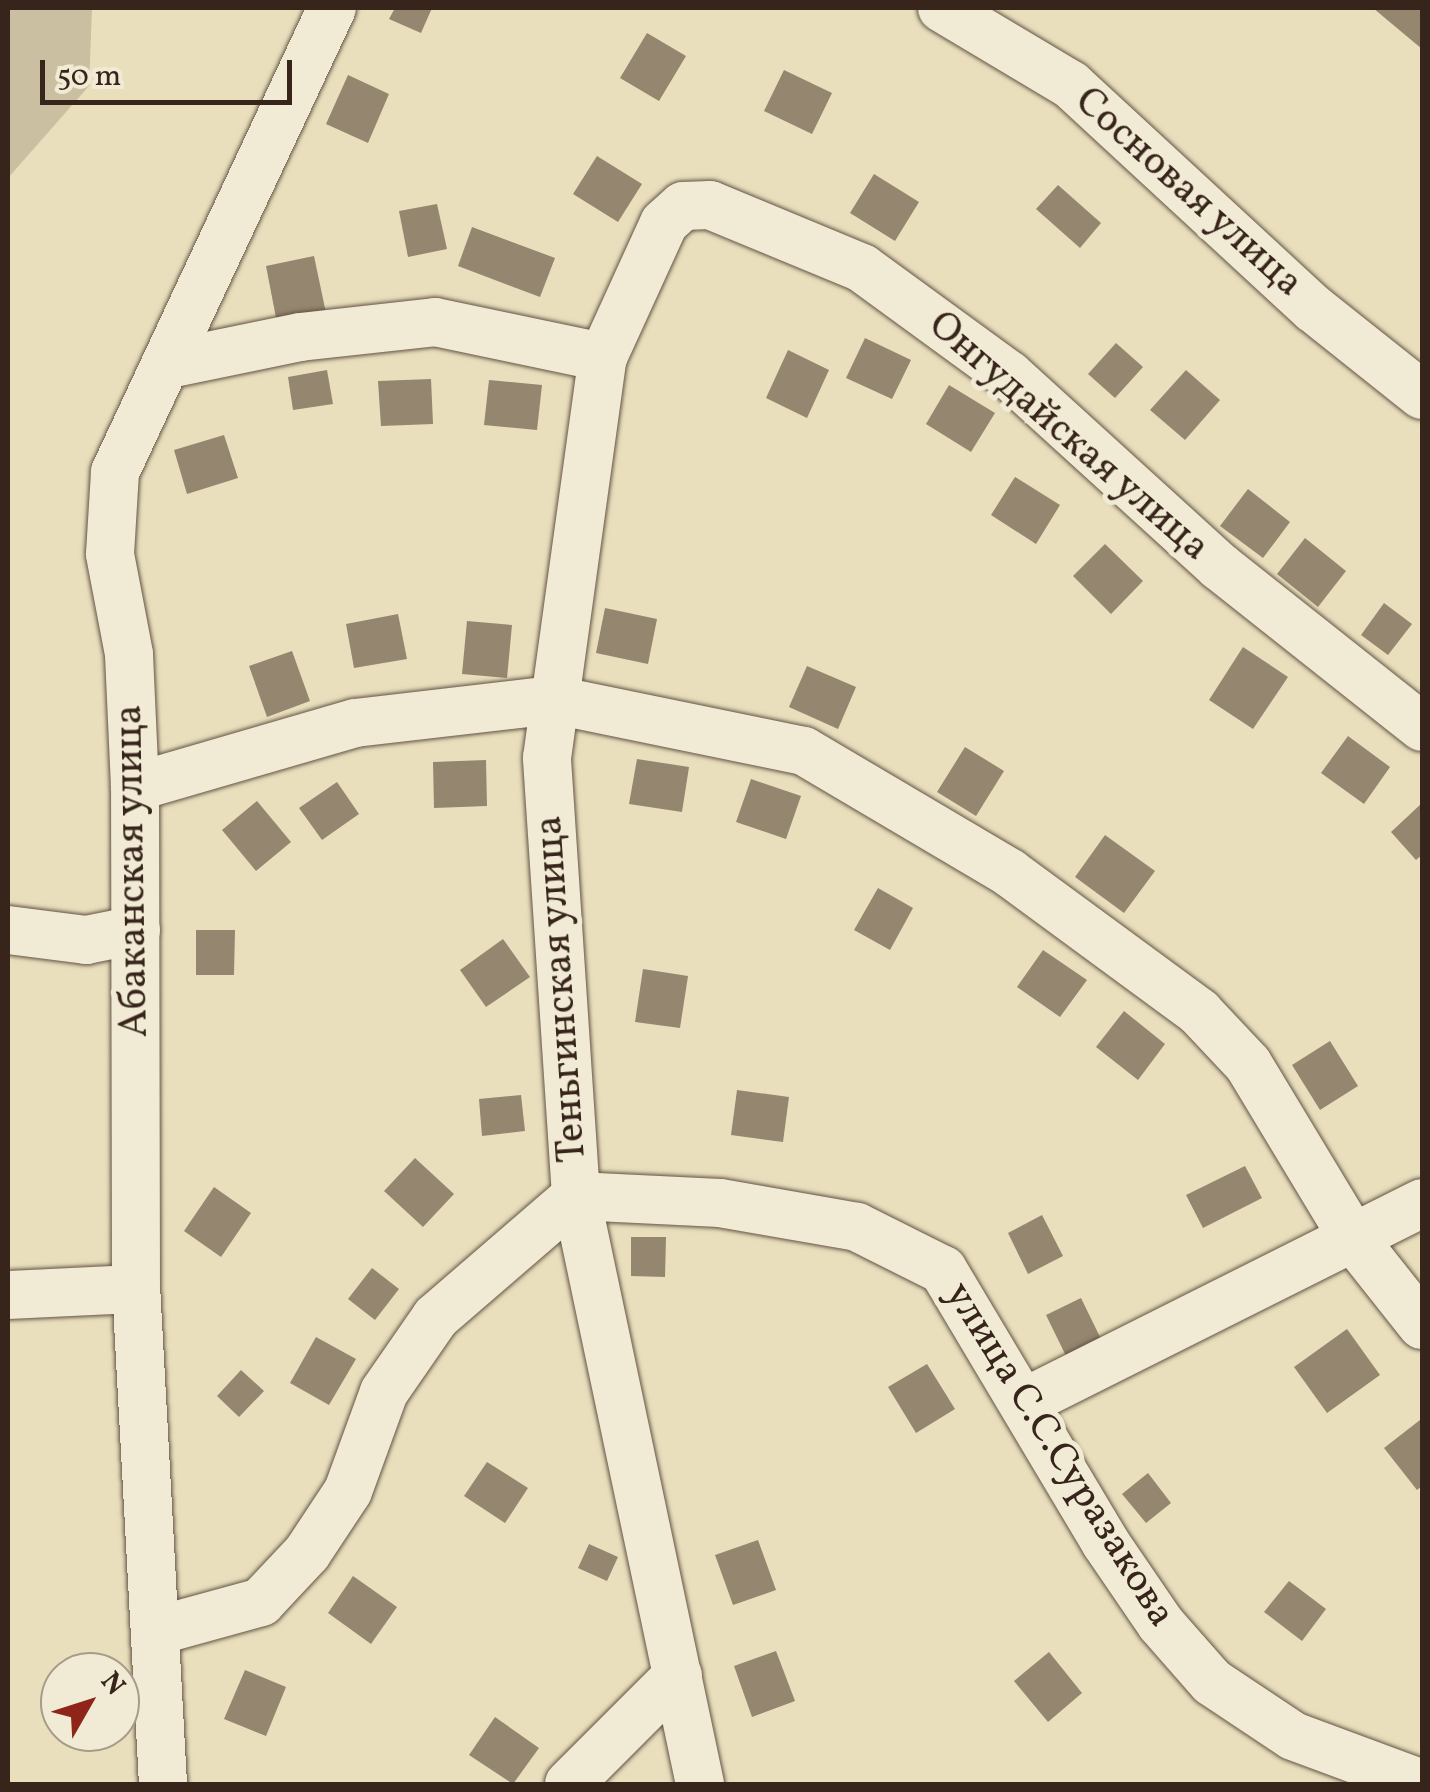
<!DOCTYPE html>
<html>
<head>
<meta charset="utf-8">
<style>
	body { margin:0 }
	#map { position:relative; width:1430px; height:1792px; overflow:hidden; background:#e9dfbd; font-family:Vollkorn,serif }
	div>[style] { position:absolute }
	.green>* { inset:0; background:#cbbfa1 }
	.building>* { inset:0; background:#94866f }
	.roads { filter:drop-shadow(0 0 2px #645444) drop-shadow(0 0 2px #645444) }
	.minor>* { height:48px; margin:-24px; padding:0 24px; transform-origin:24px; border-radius:24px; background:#f1ead4 }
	span { translate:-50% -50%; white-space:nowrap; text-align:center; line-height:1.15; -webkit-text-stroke:10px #f1ead4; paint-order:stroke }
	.street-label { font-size:40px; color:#37251b }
	.frame { position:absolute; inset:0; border:10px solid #37251b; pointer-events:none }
	.north { position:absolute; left:40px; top:1652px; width:100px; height:100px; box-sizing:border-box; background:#f1ead4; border:2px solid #a79b8a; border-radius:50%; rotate:51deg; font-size:28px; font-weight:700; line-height:40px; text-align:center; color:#37251b }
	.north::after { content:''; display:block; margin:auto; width:35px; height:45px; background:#8f2418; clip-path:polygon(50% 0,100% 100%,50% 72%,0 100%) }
	.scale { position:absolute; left:40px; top:60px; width:252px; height:45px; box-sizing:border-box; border:5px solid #37251b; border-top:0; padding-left:12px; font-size:30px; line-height:35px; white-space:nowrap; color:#37251b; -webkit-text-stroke:8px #f1ead4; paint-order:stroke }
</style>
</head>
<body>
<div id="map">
	<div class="green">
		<div style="clip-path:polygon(8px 8px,92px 8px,89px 86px,8px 178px)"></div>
	</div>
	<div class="building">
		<div style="clip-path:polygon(395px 8px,432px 8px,421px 33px,389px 19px)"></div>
		<div style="clip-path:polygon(1373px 8px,1422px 8px,1422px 49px)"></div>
		<div style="clip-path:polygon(647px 33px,686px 56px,659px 101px,620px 78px)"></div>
		<div style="clip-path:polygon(784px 70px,832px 93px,812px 134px,764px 111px)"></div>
		<div style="clip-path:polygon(348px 75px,389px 94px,368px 143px,326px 124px)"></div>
		<div style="clip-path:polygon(597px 156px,642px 184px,618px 222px,573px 194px)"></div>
		<div style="clip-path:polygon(874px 174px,919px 202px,895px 241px,850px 213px)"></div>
		<div style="clip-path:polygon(1058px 185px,1101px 223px,1080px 248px,1036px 209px)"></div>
		<div style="clip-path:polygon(437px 204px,447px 249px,408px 257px,399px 211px)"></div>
		<div style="clip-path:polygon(472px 227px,555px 258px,540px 297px,458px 266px)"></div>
		<div style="clip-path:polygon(314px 256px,326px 313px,277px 323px,266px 266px)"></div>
		<div style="clip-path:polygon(865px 338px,911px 360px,892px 399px,846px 378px)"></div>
		<div style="clip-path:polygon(1116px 343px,1143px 367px,1115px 398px,1088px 374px)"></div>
		<div style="clip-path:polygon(788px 350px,829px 370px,807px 418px,766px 398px)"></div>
		<div style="clip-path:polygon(327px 370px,333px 404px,293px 410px,288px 377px)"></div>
		<div style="clip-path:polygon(1186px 370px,1220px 400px,1185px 440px,1150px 410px)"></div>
		<div style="clip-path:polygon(431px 379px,433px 424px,381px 426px,378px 381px)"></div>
		<div style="clip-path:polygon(489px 380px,542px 385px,537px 430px,484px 425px)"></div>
		<div style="clip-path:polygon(949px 385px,995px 413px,971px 452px,926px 424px)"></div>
		<div style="clip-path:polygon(224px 435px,238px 478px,187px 494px,174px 450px)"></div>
		<div style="clip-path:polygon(1015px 477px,1060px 505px,1036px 544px,991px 515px)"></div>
		<div style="clip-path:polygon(1248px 489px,1290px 522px,1263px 558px,1220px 526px)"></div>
		<div style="clip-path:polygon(1305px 538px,1346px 571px,1318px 607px,1277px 574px)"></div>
		<div style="clip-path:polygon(1105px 544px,1143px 581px,1111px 614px,1073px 576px)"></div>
		<div style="clip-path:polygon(1384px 603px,1412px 624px,1388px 655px,1361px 635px)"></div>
		<div style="clip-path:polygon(605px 608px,657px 619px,648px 664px,596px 653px)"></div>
		<div style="clip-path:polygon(398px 614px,407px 659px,354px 668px,346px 624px)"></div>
		<div style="clip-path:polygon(467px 621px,512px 625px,507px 678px,462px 674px)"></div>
		<div style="clip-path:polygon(1243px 647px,1288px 677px,1253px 729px,1209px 700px)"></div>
		<div style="clip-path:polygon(292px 651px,310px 701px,267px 717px,249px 666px)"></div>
		<div style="clip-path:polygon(807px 666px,856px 687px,838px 729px,789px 707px)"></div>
		<div style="clip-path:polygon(1348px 736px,1390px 767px,1364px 804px,1321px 773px)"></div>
		<div style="clip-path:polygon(965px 747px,1004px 771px,976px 816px,937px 792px)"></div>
		<div style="clip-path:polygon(637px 759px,689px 767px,682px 812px,629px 804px)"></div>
		<div style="clip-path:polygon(486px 760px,487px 806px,434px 808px,433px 762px)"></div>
		<div style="clip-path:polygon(751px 779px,801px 796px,786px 839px,736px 822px)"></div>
		<div style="clip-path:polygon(337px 782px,359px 814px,322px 840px,299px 808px)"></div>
		<div style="clip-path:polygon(257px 801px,291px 842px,256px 871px,222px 830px)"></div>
		<div style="clip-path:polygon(1422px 803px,1422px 855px,1416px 860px,1391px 832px)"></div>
		<div style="clip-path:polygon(1105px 835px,1155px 871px,1124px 913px,1075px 877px)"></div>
		<div style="clip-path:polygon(878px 888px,913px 908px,890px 950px,854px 930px)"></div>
		<div style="clip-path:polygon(196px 930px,235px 930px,234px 975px,196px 975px)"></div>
		<div style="clip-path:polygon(503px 939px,530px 977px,486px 1007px,460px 970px)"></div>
		<div style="clip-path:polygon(1043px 950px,1087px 980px,1060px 1017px,1017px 987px)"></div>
		<div style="clip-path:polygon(643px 969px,688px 976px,680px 1028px,635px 1022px)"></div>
		<div style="clip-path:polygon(1124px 1011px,1165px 1044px,1138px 1080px,1096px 1047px)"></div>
		<div style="clip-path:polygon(1330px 1041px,1358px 1086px,1320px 1110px,1292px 1065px)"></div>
		<div style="clip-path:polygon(737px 1090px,789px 1097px,783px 1142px,731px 1135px)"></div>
		<div style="clip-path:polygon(521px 1095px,525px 1131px,482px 1136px,479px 1099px)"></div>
		<div style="clip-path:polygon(415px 1158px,454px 1194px,423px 1227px,384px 1191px)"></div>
		<div style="clip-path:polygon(1245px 1166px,1262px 1198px,1203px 1228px,1186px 1195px)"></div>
		<div style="clip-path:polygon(214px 1187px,251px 1213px,221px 1257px,184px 1231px)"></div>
		<div style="clip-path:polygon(1042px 1215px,1063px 1256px,1028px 1274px,1008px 1233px)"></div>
		<div style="clip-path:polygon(631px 1237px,666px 1237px,665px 1277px,631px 1276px)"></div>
		<div style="clip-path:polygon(372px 1268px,399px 1289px,375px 1320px,348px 1299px)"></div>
		<div style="clip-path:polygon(1081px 1298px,1101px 1339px,1066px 1356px,1046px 1315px)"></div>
		<div style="clip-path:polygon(1347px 1329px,1380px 1375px,1327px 1413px,1294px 1367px)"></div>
		<div style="clip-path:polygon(316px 1337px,356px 1359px,329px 1405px,290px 1383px)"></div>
		<div style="clip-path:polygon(927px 1364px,955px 1409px,916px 1433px,888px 1387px)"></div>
		<div style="clip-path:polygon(241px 1370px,264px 1391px,239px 1417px,217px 1396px)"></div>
		<div style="clip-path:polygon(1420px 1420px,1422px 1486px,1417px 1490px,1384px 1448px)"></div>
		<div style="clip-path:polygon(487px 1462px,528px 1488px,505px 1523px,464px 1496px)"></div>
		<div style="clip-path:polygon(1148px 1473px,1171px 1503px,1146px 1523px,1122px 1494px)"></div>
		<div style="clip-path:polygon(758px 1540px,776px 1590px,733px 1605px,715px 1555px)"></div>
		<div style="clip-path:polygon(589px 1544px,618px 1557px,607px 1581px,578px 1568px)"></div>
		<div style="clip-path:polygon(353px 1576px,397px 1607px,371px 1644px,328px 1613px)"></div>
		<div style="clip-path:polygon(1289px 1581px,1326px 1609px,1302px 1641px,1264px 1612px)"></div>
		<div style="clip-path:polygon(776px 1651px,795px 1701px,752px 1717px,734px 1666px)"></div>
		<div style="clip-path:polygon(1049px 1652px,1082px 1693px,1048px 1722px,1014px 1681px)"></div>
		<div style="clip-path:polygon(245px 1670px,286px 1687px,266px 1736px,224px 1719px)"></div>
		<div style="clip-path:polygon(495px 1717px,539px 1748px,513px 1784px,469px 1755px)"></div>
	</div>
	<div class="roads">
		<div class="minor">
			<div style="left:942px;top:8px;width:150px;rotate:30.8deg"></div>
			<div style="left:1071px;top:85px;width:330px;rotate:42.7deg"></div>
			<div style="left:1314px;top:309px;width:138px;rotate:38.5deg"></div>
			<div style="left:169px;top:364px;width:134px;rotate:-11.6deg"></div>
			<div style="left:300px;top:337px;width:136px;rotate:-6.3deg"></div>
			<div style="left:435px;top:322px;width:172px;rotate:11.8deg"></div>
			<div style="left:135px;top:787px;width:229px;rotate:-16.2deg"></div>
			<div style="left:355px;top:723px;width:201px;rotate:-6.6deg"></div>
			<div style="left:555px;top:700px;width:254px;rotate:11.6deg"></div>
			<div style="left:804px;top:751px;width:239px;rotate:30.6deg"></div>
			<div style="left:1010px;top:873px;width:235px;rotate:36.3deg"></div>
			<div style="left:1199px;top:1012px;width:71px;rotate:46.7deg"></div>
			<div style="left:1248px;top:1064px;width:203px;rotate:58.9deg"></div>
			<div style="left:1353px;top:1238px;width:111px;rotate:51.6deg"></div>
			<div style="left:8px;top:930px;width:79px;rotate:7.3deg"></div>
			<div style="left:86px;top:940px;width:51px;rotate:-11.3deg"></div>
			<div style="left:8px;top:1295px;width:128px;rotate:-2.7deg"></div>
			<div style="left:1023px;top:1403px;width:446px;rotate:-26.6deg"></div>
			<div style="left:156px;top:1631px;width:109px;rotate:-15.4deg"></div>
			<div style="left:261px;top:1602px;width:67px;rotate:-46.8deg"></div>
			<div style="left:307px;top:1553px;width:74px;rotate:-56.5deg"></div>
			<div style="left:348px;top:1491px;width:105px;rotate:-70deg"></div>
			<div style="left:384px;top:1392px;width:91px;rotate:-55.3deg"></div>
			<div style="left:436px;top:1317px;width:185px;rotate:-40.8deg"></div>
			<div style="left:576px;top:1196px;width:144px;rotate:2.8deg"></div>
			<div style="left:720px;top:1203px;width:139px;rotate:9.9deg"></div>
			<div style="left:857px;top:1227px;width:96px;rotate:26.6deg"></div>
			<div style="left:943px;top:1270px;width:317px;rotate:59.2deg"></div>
			<div style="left:1105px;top:1542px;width:99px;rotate:55.7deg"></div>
			<div style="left:1161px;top:1624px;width:77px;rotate:48.7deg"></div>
			<div style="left:1212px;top:1682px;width:97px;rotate:33.7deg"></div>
			<div style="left:1293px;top:1736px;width:138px;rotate:20.4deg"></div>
			<div style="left:163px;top:1784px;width:496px;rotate:-93.1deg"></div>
			<div style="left:136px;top:1289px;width:502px;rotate:-90.11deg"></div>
			<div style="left:135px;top:787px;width:133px;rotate:-92.6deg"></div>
			<div style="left:129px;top:654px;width:102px;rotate:-100.8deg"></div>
			<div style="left:110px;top:554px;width:82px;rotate:-86.5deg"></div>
			<div style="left:115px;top:472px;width:512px;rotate:-64.94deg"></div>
			<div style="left:569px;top:1784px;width:154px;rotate:-45deg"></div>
			<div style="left:700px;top:1784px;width:601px;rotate:-101.91deg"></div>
			<div style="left:576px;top:1196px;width:439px;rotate:-93.8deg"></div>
			<div style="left:547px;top:758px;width:405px;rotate:-82.1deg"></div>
			<div style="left:603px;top:357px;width:147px;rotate:-65.5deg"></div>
			<div style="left:664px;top:223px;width:25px;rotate:-42deg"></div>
			<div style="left:683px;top:206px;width:27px;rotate:-2deg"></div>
			<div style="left:710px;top:205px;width:165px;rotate:22.5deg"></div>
			<div style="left:862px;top:268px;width:182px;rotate:36.1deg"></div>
			<div style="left:1009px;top:375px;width:284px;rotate:42.3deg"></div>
			<div style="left:1219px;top:566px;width:259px;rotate:38.4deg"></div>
		</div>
	</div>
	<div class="street-label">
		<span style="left:1188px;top:193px;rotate:42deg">Сосновая улица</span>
		<span style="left:1068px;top:437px;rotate:41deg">Онгудайская улица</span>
		<span style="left:133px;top:871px;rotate:-91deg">Абаканская улица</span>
		<span style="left:562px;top:989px;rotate:-94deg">Теньгинская улица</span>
		<span style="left:1059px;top:1455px;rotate:58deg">улица С.С.Суразакова</span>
	</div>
	<div class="frame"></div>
	<div class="north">N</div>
	<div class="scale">50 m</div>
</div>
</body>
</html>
